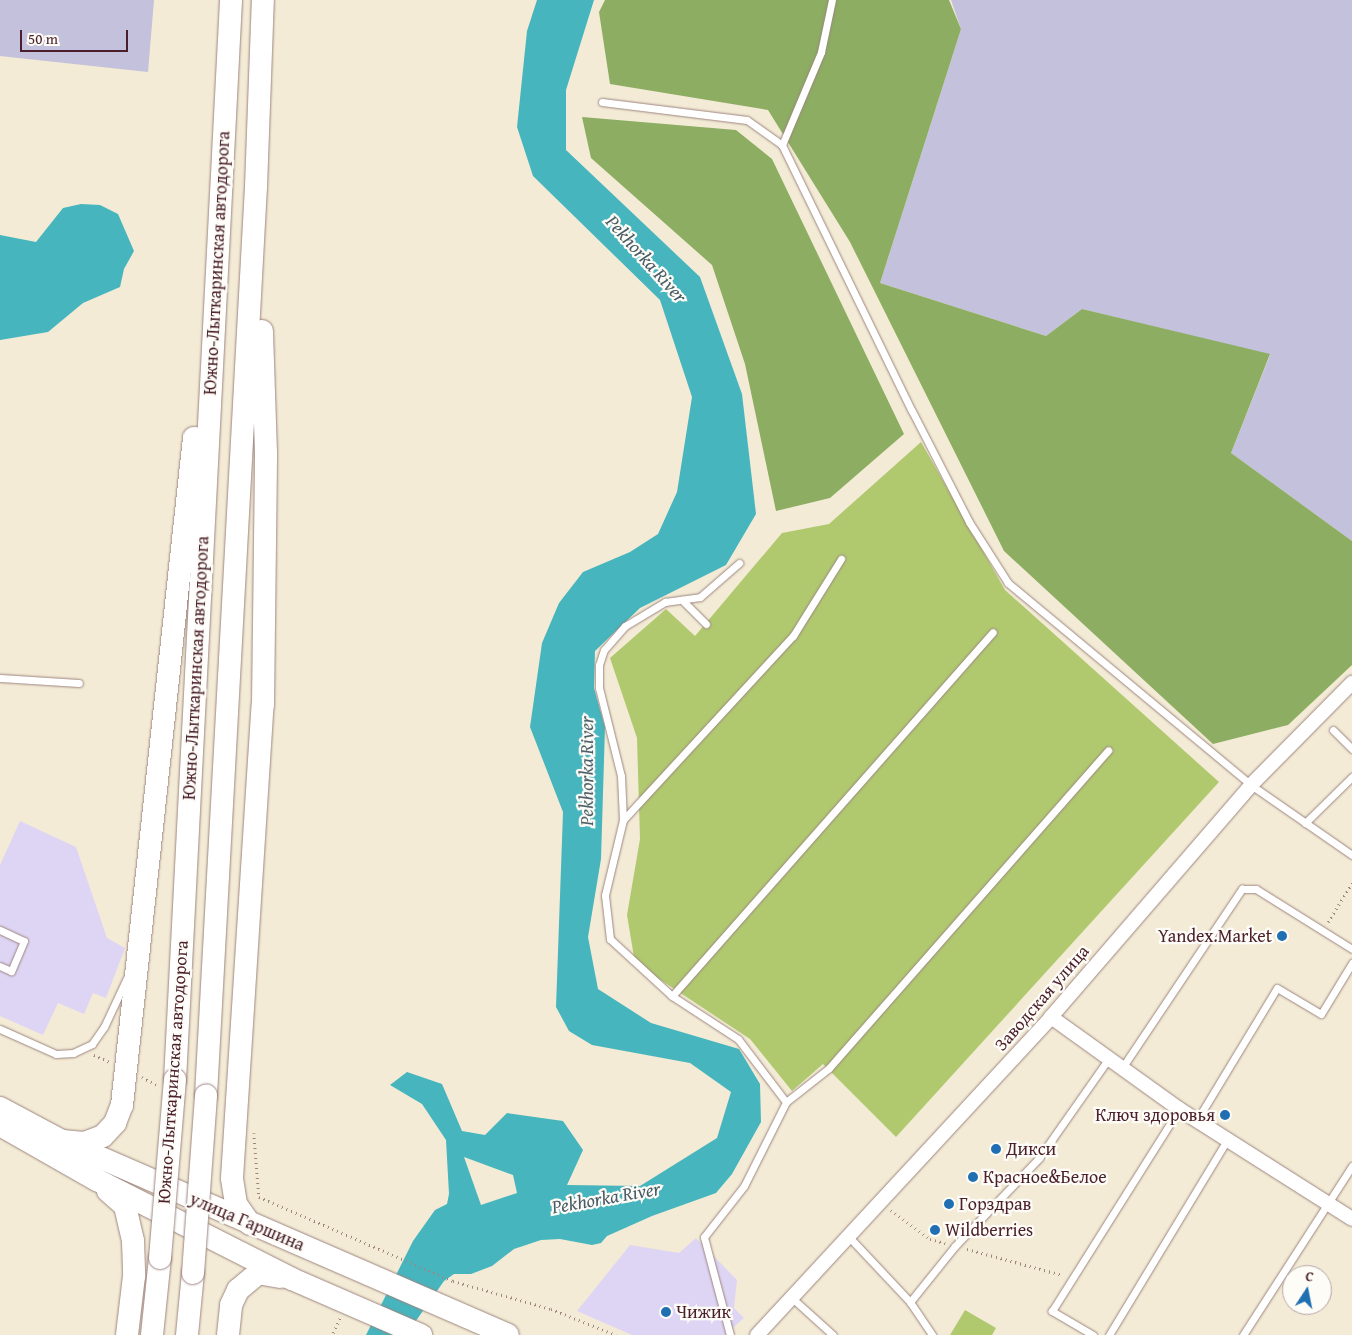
<!DOCTYPE html>
<html>
<head>
<meta charset="utf-8">
<style>
	body { margin:0 }
	#map { position:relative; width:1352px; height:1335px; overflow:hidden; background:#f3ebd5; font-family:"Gentium Book Plus",serif }
	div>[style] { position:absolute }
	.built>* { inset:0; background:#ded5f5 }
	.industrial>* { inset:0; background:#c3c1db }
	.green>* { inset:0; background:#b0c96f }
	.forest>* { inset:0; background:#8cad62 }
	.water>* { inset:0; background:#46b5be }
	.path>* { height:2.5px; margin-top:-1.25px; transform-origin:0; background:repeating-linear-gradient(90deg,#9e8580 0 1px,transparent 0 5px) }
	.roads { filter:drop-shadow(0 0 1px #9e8580) drop-shadow(0 0 1px #9e8580) }
	.service>* { height:7px; margin:-3.5px; padding:0 3.5px; transform-origin:3.5px; border-radius:3.5px; background:#fff }
	.minor>* { height:14px; margin:-7px; padding:0 7px; transform-origin:7px; border-radius:7px; background:#fff }
	.primary>* { height:22px; margin:-11px; padding:0 11px; transform-origin:11px; border-radius:11px; background:#fff }
	.bridges { filter:drop-shadow(0 0 1px #9e8580) drop-shadow(0 0 1px #9e8580) }
	.primary-bridge>* { height:22px; margin:-11px; padding:0 11px; transform-origin:11px; border-radius:11px; background:#fff }
	.dots>* { width:14px; height:14px; translate:-50% -50%; box-sizing:border-box; border:2px solid #fdfcf7; border-radius:50% }
	span { translate:-50% -50%; white-space:nowrap; text-align:center; line-height:1.15; -webkit-text-stroke:4.5px #fdfcf7; paint-order:stroke }
	.street-label { font-size:18px; color:#4a1f2b }
	.poi-label { font-size:18px; color:#4a1f2b }
	.right { translate:-100% -50%; text-align:right }
	.left { translate:0 -50%; text-align:left }
	.water-label { font-size:19px; color:#485b66; font-style:italic }
	.north { position:absolute; left:1282px; top:1265px; width:50px; height:50px; box-sizing:border-box; background:#fdfcf7; border:1px solid #b5a4a5; border-radius:50%; rotate:11deg; font-size:14px; font-weight:700; line-height:20px; text-align:center; color:#4a1f2b }
	.north::after { content:''; display:block; margin:auto; width:18px; height:22px; background:#1f6fb2; clip-path:polygon(50% 0,100% 100%,50% 72%,0 100%) }
	.scale { position:absolute; left:20px; top:30px; width:108px; height:22px; box-sizing:border-box; border:2px solid #4a1f2b; border-top:0; padding-left:6px; font-size:15px; line-height:18px; white-space:nowrap; color:#4a1f2b; -webkit-text-stroke:4px #fdfcf7; paint-order:stroke }
</style>
</head>
<body>
<div id="map">
	<div class="built">
		<div style="clip-path:polygon(20px 821px,76px 847px,107px 938px,125px 948px,106px 998px,93px 993px,84px 1014px,58px 1003px,43px 1035px,0 1016px,0 865px)"></div>
		<div style="clip-path:polygon(696px 1238px,737px 1280px,734px 1308px,744px 1318px,725px 1335px,632px 1335px,577px 1311px,630px 1245px,679px 1253px)"></div>
	</div>
	<div class="industrial">
		<div style="clip-path:polygon(0 0,154px 0,148px 72px,0 56px)"></div>
		<div style="clip-path:polygon(951px 0,1352px 0,1352px 541px,1231px 453px,1270px 355px,1082px 309px,1046px 336px,880px 283px,961px 29px)"></div>
	</div>
	<div class="green">
		<div style="clip-path:polygon(921px 442px,1005px 590px,1219px 782px,896px 1137px,823px 1064px,792px 1091px,750px 1039px,635px 963px,627px 915px,640px 839px,637px 738px,610px 658px,666px 609px,695px 636px,782px 533px,829px 524px)"></div>
		<div style="clip-path:polygon(965px 1310px,996px 1328px,992px 1335px,950px 1335px)"></div>
	</div>
	<div class="forest">
		<div style="clip-path:polygon(605px 0,949px 0,961px 29px,880px 283px,1046px 336px,1082px 309px,1270px 354px,1231px 453px,1352px 541px,1352px 665px,1288px 725px,1213px 744px,1004px 551px,850px 242px,768px 110px,610px 84px,599px 12px)"></div>
		<div style="clip-path:polygon(582px 117px,736px 130px,772px 159px,904px 434px,830px 498px,776px 511px,745px 364px,712px 265px,591px 158px)"></div>
	</div>
	<div class="water">
		<div style="clip-path:polygon(evenodd,537px 0,594px 0,566px 90px,566px 150px,700px 277px,742px 394px,756px 514px,726px 565px,640px 608px,595px 651px,594px 688px,605px 727px,601px 859px,588px 937px,598px 989px,651px 1023px,739px 1049px,760px 1084px,761px 1122px,732px 1174px,716px 1193px,652px 1216px,607px 1236px,601px 1243px,592px 1245px,560px 1239px,541px 1240px,514px 1249px,492px 1266px,471px 1274px,454px 1274px,444px 1281px,406px 1335px,366px 1335px,413px 1241px,435px 1210px,447px 1204px,449px 1194px,446px 1140px,422px 1104px,390px 1085px,407px 1072px,442px 1084px,462px 1131px,485px 1135px,507px 1113px,563px 1121px,583px 1150px,567px 1185px,640px 1186px,717px 1138px,731px 1092px,690px 1063px,592px 1045px,569px 1031px,556px 1007px,563px 812px,530px 727px,542px 643px,559px 603px,583px 572px,630px 552px,658px 534px,677px 492px,692px 397px,660px 300px,533px 176px,517px 127px,527px 31px,537px 0,464px 1157px,513px 1175px,517px 1193px,481px 1205px,464px 1157px)"></div>
		<div style="clip-path:polygon(81px 204px,100px 205px,118px 214px,134px 251px,124px 269px,120px 287px,83px 303px,48px 332px,0 340px,0 235px,36px 242px,63px 208px)"></div>
	</div>
	<div class="path">
		<div style="left:1328px;top:922px;width:46px;rotate:-58.4deg"></div>
		<div style="left:94px;top:1055px;width:17px;rotate:24deg"></div>
		<div style="left:142px;top:1077px;width:17px;rotate:28deg"></div>
		<div style="left:254px;top:1133px;width:64px;rotate:85.5deg"></div>
		<div style="left:259px;top:1197px;width:211px;rotate:23.4deg"></div>
		<div style="left:453px;top:1281px;width:102px;rotate:15.9deg"></div>
		<div style="left:551px;top:1309px;width:70px;rotate:21.8deg"></div>
		<div style="left:891px;top:1210px;width:49px;rotate:36.6deg"></div>
		<div style="left:930px;top:1239px;width:16px;rotate:15deg"></div>
		<div style="left:967px;top:1249px;width:99px;rotate:15.2deg"></div>
		<div style="left:333px;top:1333px;width:17px;rotate:-65deg"></div>
	</div>
	<div class="roads">
		<div class="service">
			<div style="left:602px;top:102px;width:146px;rotate:7.1deg"></div>
			<div style="left:747px;top:120px;width:43px;rotate:35.5deg"></div>
			<div style="left:782px;top:145px;width:296px;rotate:64deg"></div>
			<div style="left:912px;top:411px;width:125px;rotate:62.8deg"></div>
			<div style="left:969px;top:522px;width:72px;rotate:57.4deg"></div>
			<div style="left:1008px;top:583px;width:316px;rotate:39.7deg"></div>
			<div style="left:1251px;top:785px;width:123px;rotate:34.7deg"></div>
			<div style="left:782px;top:145px;width:101px;rotate:-67.2deg"></div>
			<div style="left:821px;top:52px;width:53px;rotate:-78.1deg"></div>
			<div style="left:682px;top:600px;width:34px;rotate:45deg"></div>
			<div style="left:0;top:678px;width:79px;rotate:3.6deg"></div>
			<div style="left:1333px;top:730px;width:27px;rotate:45deg"></div>
			<div style="left:623px;top:820px;width:44px;rotate:-92.6deg"></div>
			<div style="left:621px;top:776px;width:91px;rotate:-104deg"></div>
			<div style="left:599px;top:688px;width:23px;rotate:-90deg"></div>
			<div style="left:599px;top:665px;width:16px;rotate:-72deg"></div>
			<div style="left:604px;top:650px;width:32px;rotate:-49deg"></div>
			<div style="left:625px;top:626px;width:47px;rotate:-31deg"></div>
			<div style="left:665px;top:602px;width:35px;rotate:-8deg"></div>
			<div style="left:700px;top:597px;width:52px;rotate:-41.1deg"></div>
			<div style="left:1305px;top:823px;width:66px;rotate:-44.4deg"></div>
			<div style="left:0;top:930px;width:26px;rotate:25deg"></div>
			<div style="left:24px;top:941px;width:33px;rotate:113deg"></div>
			<div style="left:11px;top:971px;width:12px;rotate:-156deg"></div>
			<div style="left:672px;top:996px;width:84px;rotate:-137.4deg"></div>
			<div style="left:610px;top:939px;width:44px;rotate:-96.5deg"></div>
			<div style="left:605px;top:895px;width:77px;rotate:-76.5deg"></div>
			<div style="left:623px;top:820px;width:251px;rotate:-47.3deg"></div>
			<div style="left:793px;top:636px;width:91px;rotate:-58.1deg"></div>
			<div style="left:0;top:1029px;width:61px;rotate:24.1deg"></div>
			<div style="left:56px;top:1054px;width:17px;rotate:-3deg"></div>
			<div style="left:73px;top:1053px;width:21px;rotate:-25deg"></div>
			<div style="left:92px;top:1044px;width:21px;rotate:-55deg"></div>
			<div style="left:104px;top:1027px;width:54px;rotate:-64.9deg"></div>
			<div style="left:1122px;top:1068px;width:216px;rotate:-56.2deg"></div>
			<div style="left:1242px;top:889px;width:14px"></div>
			<div style="left:1256px;top:889px;width:113px;rotate:32deg"></div>
			<div style="left:786px;top:1102px;width:79px;rotate:-127.3deg"></div>
			<div style="left:738px;top:1039px;width:79px;rotate:-146.9deg"></div>
			<div style="left:672px;top:996px;width:485px;rotate:-48.6deg"></div>
			<div style="left:1197px;top:1120px;width:154px;rotate:-58.8deg"></div>
			<div style="left:1277px;top:988px;width:51px;rotate:30.6deg"></div>
			<div style="left:1321px;top:1014px;width:60px;rotate:-58.7deg"></div>
			<div style="left:850px;top:1238px;width:88px;rotate:46.8deg"></div>
			<div style="left:910px;top:1302px;width:40px;rotate:56deg"></div>
			<div style="left:792px;top:1298px;width:55px;rotate:42.1deg"></div>
			<div style="left:910px;top:1302px;width:72px;rotate:-51.2deg"></div>
			<div style="left:955px;top:1246px;width:122px;rotate:-46.3deg"></div>
			<div style="left:1039px;top:1158px;width:122px;rotate:-55deg"></div>
			<div style="left:730px;top:1335px;width:101px;rotate:-104.9deg"></div>
			<div style="left:704px;top:1237px;width:65px;rotate:-51.9deg"></div>
			<div style="left:744px;top:1186px;width:94px;rotate:-63.4deg"></div>
			<div style="left:786px;top:1102px;width:55px;rotate:-38.3deg"></div>
			<div style="left:829px;top:1068px;width:423px;rotate:-48.7deg"></div>
			<div style="left:1093px;top:1335px;width:48px;rotate:-149.7deg"></div>
			<div style="left:1052px;top:1311px;width:239px;rotate:-57.8deg"></div>
			<div style="left:1109px;top:1335px;width:228px;rotate:-58.8deg"></div>
			<div style="left:1243px;top:1335px;width:201px;rotate:-57.2deg"></div>
		</div>
		<div class="minor">
			<div style="left:1051px;top:1017px;width:158px;rotate:35.7deg"></div>
			<div style="left:1179px;top:1109px;width:205px;rotate:32.4deg"></div>
			<div style="left:757px;top:1335px;width:433px;rotate:-47.2deg"></div>
			<div style="left:1051px;top:1017px;width:306px;rotate:-49.2deg"></div>
			<div style="left:1251px;top:785px;width:144px;rotate:-45.3deg"></div>
		</div>
		<div class="primary">
			<div style="left:175px;top:1080px;width:1081px;rotate:-87.03deg"></div>
			<div style="left:206px;top:1095px;width:909px;rotate:-86.85deg"></div>
			<div style="left:256px;top:187px;width:187px;rotate:-87.9deg"></div>
			<div style="left:0;top:1108px;width:70px;rotate:28deg"></div>
			<div style="left:62px;top:1141px;width:486px;rotate:23.5deg"></div>
			<div style="left:0;top:1125px;width:112px;rotate:29.6deg"></div>
			<div style="left:97px;top:1180px;width:219px;rotate:26.9deg"></div>
			<div style="left:292px;top:1279px;width:141px;rotate:23.5deg"></div>
			<div style="left:62px;top:1141px;width:22px;rotate:5deg"></div>
			<div style="left:84px;top:1143px;width:20px;rotate:-20deg"></div>
			<div style="left:103px;top:1136px;width:18px;rotate:-47deg"></div>
			<div style="left:115px;top:1123px;width:19px;rotate:-69deg"></div>
			<div style="left:122px;top:1105px;width:671px;rotate:-83.84deg"></div>
			<div style="left:108px;top:1191px;width:23px;rotate:41deg"></div>
			<div style="left:125px;top:1206px;width:36px;rotate:77deg"></div>
			<div style="left:133px;top:1241px;width:35px;rotate:88deg"></div>
			<div style="left:134px;top:1276px;width:59px;rotate:96.8deg"></div>
			<div style="left:250px;top:1224px;width:24px;rotate:-125deg"></div>
			<div style="left:236px;top:1204px;width:26px;rotate:-99deg"></div>
			<div style="left:232px;top:1178px;width:474px;rotate:-86.3deg"></div>
			<div style="left:263px;top:705px;width:252px;rotate:-89.3deg"></div>
			<div style="left:266px;top:453px;width:122px;rotate:-91.9deg"></div>
			<div style="left:152px;top:1335px;width:77px;rotate:-84.1deg"></div>
			<div style="left:187px;top:1335px;width:62px;rotate:-84.5deg"></div>
			<div style="left:228px;top:1335px;width:30px;rotate:-84deg"></div>
			<div style="left:231px;top:1305px;width:17px;rotate:-65deg"></div>
			<div style="left:238px;top:1290px;width:26px;rotate:-40deg"></div>
			<div style="left:258px;top:1273px;width:23px;rotate:10deg"></div>
		</div>
	</div>
	<div class="bridges">
		<div class="primary-bridge">
			<div style="left:160px;top:1258px;width:179px;rotate:-85.2deg"></div>
			<div style="left:193px;top:1273px;width:178px;rotate:-85.8deg"></div>
		</div>
	</div>
	<div class="dots">
		<div style="left:1282px;top:936px;background:#1f6fb2"></div>
		<div style="left:1225px;top:1115px;background:#1f6fb2"></div>
		<div style="left:996px;top:1149px;background:#1f6fb2"></div>
		<div style="left:973px;top:1177px;background:#1f6fb2"></div>
		<div style="left:949px;top:1204px;background:#1f6fb2"></div>
		<div style="left:935px;top:1230px;background:#1f6fb2"></div>
		<div style="left:666px;top:1312px;background:#1f6fb2"></div>
	</div>
	<div class="street-label">
		<span style="left:217px;top:263px;rotate:-87deg">Южно-Лыткаринская автодорога</span>
		<span style="left:196px;top:668px;rotate:-87deg">Южно-Лыткаринская автодорога</span>
		<span style="left:1042px;top:998px;rotate:-49deg">Заводская улица</span>
		<span style="left:173px;top:1072px;rotate:-86deg">Южно-Лыткаринская автодорога</span>
		<span style="left:247px;top:1222px;rotate:23deg">улица Гаршина</span>
	</div>
	<div class="poi-label">
		<span class="right" style="left:1272px;top:936px">Yandex.Market</span>
		<span class="right" style="left:1215px;top:1115px">Ключ здоровья</span>
		<span class="left" style="left:1006px;top:1149px">Дикси</span>
		<span class="left" style="left:983px;top:1177px">Красное&amp;Белое</span>
		<span class="left" style="left:959px;top:1204px">Горздрав</span>
		<span class="left" style="left:945px;top:1230px">Wildberries</span>
		<span class="left" style="left:676px;top:1312px">Чижик</span>
	</div>
	<div class="water-label">
		<span style="left:646px;top:259px;rotate:48deg">Pekhorka River</span>
		<span style="left:587px;top:771px;rotate:-90deg">Pekhorka River</span>
		<span style="left:606px;top:1198px;rotate:-10deg">Pekhorka River</span>
	</div>
	<div class="north">С</div>
	<div class="scale">50 m</div>
</div>
</body>
</html>
